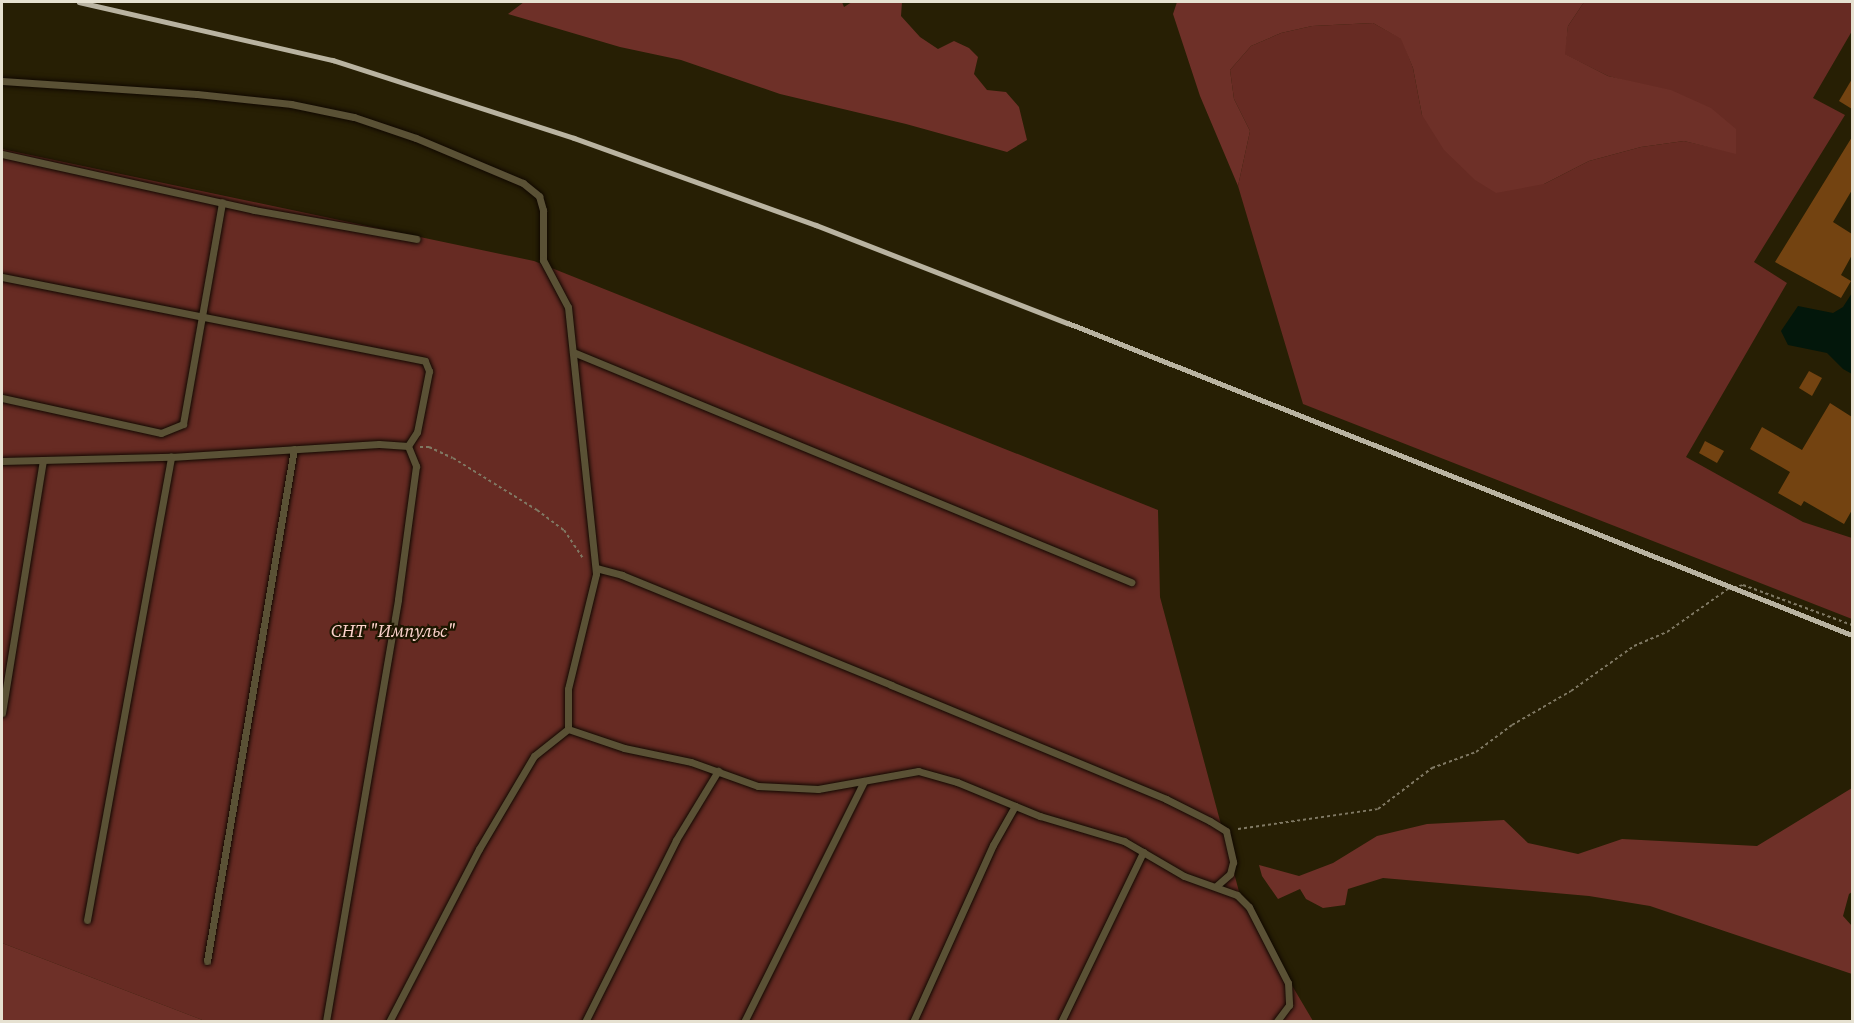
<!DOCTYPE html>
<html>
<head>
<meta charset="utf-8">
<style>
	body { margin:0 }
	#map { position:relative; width:1854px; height:1023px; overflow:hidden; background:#271f04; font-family:"Source Serif 4",serif }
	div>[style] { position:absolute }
	.green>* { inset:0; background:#672b23 }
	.forest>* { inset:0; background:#6e3028 }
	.water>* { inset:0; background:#03170b }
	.building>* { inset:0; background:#734311 }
	.path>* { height:2px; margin-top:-1px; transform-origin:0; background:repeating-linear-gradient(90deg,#807964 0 3px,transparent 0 6px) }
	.roads { filter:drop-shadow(0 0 2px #100800) drop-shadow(0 0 2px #100800) }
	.service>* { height:7px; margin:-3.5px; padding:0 3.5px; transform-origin:3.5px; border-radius:3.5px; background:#5a5135 }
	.rail>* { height:4.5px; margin:-2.25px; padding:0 2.25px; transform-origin:2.25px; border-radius:2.25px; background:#b9b3a1 }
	span { translate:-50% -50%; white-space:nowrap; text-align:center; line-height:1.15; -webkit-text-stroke:4.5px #1d1600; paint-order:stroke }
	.park-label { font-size:18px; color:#fed4cd; font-style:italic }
	.frame { position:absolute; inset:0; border:3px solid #e6e1d1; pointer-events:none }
</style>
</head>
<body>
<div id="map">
	<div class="green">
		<div style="clip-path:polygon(1584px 2px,1852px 2px,1852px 31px,1813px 98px,1845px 115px,1754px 262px,1787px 283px,1686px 457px,1803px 522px,1852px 538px,1852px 619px,1303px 404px,1238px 186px,1250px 131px,1234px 99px,1230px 70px,1251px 46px,1281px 33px,1312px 26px,1373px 23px,1402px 39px,1413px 68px,1422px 115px,1544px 184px,1589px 161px,1641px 147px,1684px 141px,1736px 153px,1634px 83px,1608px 76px,1564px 54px,1568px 26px)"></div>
		<div style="clip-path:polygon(2px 149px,534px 261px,1158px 510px,1160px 597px,1241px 899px,1313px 1021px,205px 1021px,2px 943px)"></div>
	</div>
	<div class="forest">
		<div style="clip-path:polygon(524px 2px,842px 2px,844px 7px,852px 2px,902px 2px,901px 16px,920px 37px,938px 49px,954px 41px,969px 48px,978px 57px,974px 74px,987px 90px,1006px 92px,1019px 107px,1027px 140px,1007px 152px,906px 124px,780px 94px,681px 60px,620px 47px,508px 14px)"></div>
		<div style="clip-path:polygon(1177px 2px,1584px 2px,1568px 26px,1565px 54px,1608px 76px,1671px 90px,1711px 108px,1736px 129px,1736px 154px,1684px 141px,1641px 147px,1589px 161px,1544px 184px,1496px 193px,1475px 180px,1444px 150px,1422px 115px,1413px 68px,1401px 39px,1373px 23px,1312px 26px,1281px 33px,1251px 46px,1230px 70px,1234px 99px,1250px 131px,1238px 186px,1200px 96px,1173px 14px)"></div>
		<div style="clip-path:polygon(1852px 788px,1852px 892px,1849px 894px,1843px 916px,1852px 926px,1852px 974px,1650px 906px,1589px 896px,1383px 878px,1348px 889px,1345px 905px,1323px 908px,1306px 899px,1300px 889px,1278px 899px,1262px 876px,1259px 865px,1299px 876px,1333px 863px,1377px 836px,1427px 824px,1504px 820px,1528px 843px,1578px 854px,1622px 839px,1757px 846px)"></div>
		<div style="clip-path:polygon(2px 943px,205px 1021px,2px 1021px)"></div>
	</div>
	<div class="water">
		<div style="clip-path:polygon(1852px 293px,1852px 374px,1843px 369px,1827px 353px,1788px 345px,1781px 331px,1798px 306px,1833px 313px,1843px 307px)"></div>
	</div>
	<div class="building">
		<div style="clip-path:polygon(1852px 79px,1852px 109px,1839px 101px)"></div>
		<div style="clip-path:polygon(1852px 137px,1852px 190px,1833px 222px,1852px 234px,1852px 255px,1841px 275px,1851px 281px,1841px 298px,1775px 262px)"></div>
		<div style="clip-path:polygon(1809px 371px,1822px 378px,1812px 396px,1799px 388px)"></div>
		<div style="clip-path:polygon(1830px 403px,1852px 417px,1852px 510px,1844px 524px,1804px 501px,1801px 506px,1778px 493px,1790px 472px,1750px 449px,1762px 427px,1802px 450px)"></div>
		<div style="clip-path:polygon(1705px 441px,1724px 451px,1717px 463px,1699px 453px)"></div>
	</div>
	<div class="path">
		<div style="left:420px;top:447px;width:9px"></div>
		<div style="left:429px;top:447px;width:26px;rotate:25deg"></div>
		<div style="left:453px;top:458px;width:99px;rotate:31.8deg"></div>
		<div style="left:537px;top:510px;width:34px;rotate:37deg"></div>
		<div style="left:564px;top:530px;width:34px;rotate:56deg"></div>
		<div style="left:1238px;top:829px;width:141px;rotate:-8.1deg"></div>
		<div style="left:1378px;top:809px;width:68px;rotate:-37.2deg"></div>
		<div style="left:1432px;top:768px;width:47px;rotate:-20deg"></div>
		<div style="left:1476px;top:752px;width:45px;rotate:-36.9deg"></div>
		<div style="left:1512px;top:725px;width:68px;rotate:-30deg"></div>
		<div style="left:1571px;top:691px;width:77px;rotate:-35.5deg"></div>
		<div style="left:1634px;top:646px;width:36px;rotate:-23deg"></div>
		<div style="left:1667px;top:632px;width:75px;rotate:-35.2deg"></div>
		<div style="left:1728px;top:589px;width:16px;rotate:-15deg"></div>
		<div style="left:1743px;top:585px;width:116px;rotate:20.2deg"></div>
	</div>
	<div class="roads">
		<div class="service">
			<div style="left:2px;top:81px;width:195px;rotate:3.8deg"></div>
			<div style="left:197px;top:94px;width:95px;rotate:6.1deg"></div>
			<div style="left:291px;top:104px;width:64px;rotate:11.7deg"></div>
			<div style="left:354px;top:117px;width:65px;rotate:18.7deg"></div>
			<div style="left:416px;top:138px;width:116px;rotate:22.8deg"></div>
			<div style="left:523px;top:183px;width:21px;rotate:39deg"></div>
			<div style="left:539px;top:196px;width:15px;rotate:74deg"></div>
			<div style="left:543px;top:210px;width:50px;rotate:90deg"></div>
			<div style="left:543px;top:260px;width:53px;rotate:62deg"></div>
			<div style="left:568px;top:307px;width:268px;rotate:84deg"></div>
			<div style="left:596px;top:574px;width:118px;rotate:103.7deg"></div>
			<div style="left:568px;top:689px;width:40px;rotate:90deg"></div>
			<div style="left:568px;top:729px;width:43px;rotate:141.5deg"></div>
			<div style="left:534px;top:756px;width:108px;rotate:120.6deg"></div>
			<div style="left:479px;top:849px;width:195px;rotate:117.5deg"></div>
			<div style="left:2px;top:154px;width:258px;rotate:12.5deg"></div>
			<div style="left:254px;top:210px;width:165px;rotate:10.1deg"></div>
			<div style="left:2px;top:277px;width:431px;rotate:11.2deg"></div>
			<div style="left:425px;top:361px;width:11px;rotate:68deg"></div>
			<div style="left:429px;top:371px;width:62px;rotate:101.1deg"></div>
			<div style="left:417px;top:432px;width:17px;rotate:123deg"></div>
			<div style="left:408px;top:446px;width:22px;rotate:68deg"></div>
			<div style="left:416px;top:466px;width:135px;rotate:97.7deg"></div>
			<div style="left:398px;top:600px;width:427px;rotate:99.7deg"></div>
			<div style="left:573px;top:352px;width:604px;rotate:22.4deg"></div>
			<div style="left:2px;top:398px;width:163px;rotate:12.4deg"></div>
			<div style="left:161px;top:433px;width:24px;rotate:-22deg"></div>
			<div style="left:183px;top:424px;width:225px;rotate:-80deg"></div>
			<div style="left:2px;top:461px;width:169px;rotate:-1.4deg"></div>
			<div style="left:171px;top:457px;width:208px;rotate:-3.6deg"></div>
			<div style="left:379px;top:444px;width:29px;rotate:4deg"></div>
			<div style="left:596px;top:568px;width:27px;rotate:15deg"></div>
			<div style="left:622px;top:575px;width:291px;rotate:22.2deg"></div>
			<div style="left:891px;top:685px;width:298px;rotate:22.5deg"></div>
			<div style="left:1166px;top:799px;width:49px;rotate:26.6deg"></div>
			<div style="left:1210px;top:821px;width:19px;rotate:32deg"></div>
			<div style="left:1226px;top:831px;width:32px;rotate:77deg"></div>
			<div style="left:1233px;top:862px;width:12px;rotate:104deg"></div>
			<div style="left:1230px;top:874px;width:18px;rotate:139deg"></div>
			<div style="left:2px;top:713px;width:256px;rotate:-80.8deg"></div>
			<div style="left:568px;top:729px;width:59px;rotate:18.7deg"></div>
			<div style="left:624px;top:748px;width:68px;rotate:11.8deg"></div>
			<div style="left:691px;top:762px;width:71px;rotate:19.7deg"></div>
			<div style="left:758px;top:786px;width:60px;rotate:2.9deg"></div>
			<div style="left:818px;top:789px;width:102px;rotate:-10.2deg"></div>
			<div style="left:918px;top:771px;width:41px;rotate:15.8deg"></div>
			<div style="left:957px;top:782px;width:90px;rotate:22.3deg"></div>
			<div style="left:1040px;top:816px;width:88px;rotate:16.6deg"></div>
			<div style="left:1124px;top:841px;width:69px;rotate:30.3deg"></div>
			<div style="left:1184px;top:876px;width:56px;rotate:19.7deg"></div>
			<div style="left:1237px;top:895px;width:17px;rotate:45deg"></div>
			<div style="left:1249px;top:907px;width:85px;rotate:62.8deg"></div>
			<div style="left:1288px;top:983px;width:22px;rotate:87deg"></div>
			<div style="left:1289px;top:1005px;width:21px;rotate:127deg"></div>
			<div style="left:87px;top:920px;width:471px;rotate:-79.7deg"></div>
			<div style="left:207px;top:961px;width:519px;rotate:-80.36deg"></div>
			<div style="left:585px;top:1022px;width:203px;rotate:-63.4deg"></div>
			<div style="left:676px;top:840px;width:81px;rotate:-58.7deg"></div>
			<div style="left:744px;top:1022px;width:269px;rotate:-63.5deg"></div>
			<div style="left:913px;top:1022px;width:194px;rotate:-65.7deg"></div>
			<div style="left:993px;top:845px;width:45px;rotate:-60.6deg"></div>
			<div style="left:1061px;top:1022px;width:189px;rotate:-64.2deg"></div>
		</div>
	</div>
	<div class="rail">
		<div style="left:79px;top:2px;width:261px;rotate:12.9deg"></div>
		<div style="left:333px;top:60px;width:253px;rotate:17.9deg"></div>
		<div style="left:574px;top:138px;width:257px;rotate:19.8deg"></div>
		<div style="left:816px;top:225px;width:270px;rotate:21.3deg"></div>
		<div style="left:1068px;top:323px;width:844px;rotate:21.7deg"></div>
	</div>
	<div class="park-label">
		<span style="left:393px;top:631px">СНТ "Импульс"</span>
	</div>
	<div class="frame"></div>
</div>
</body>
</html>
